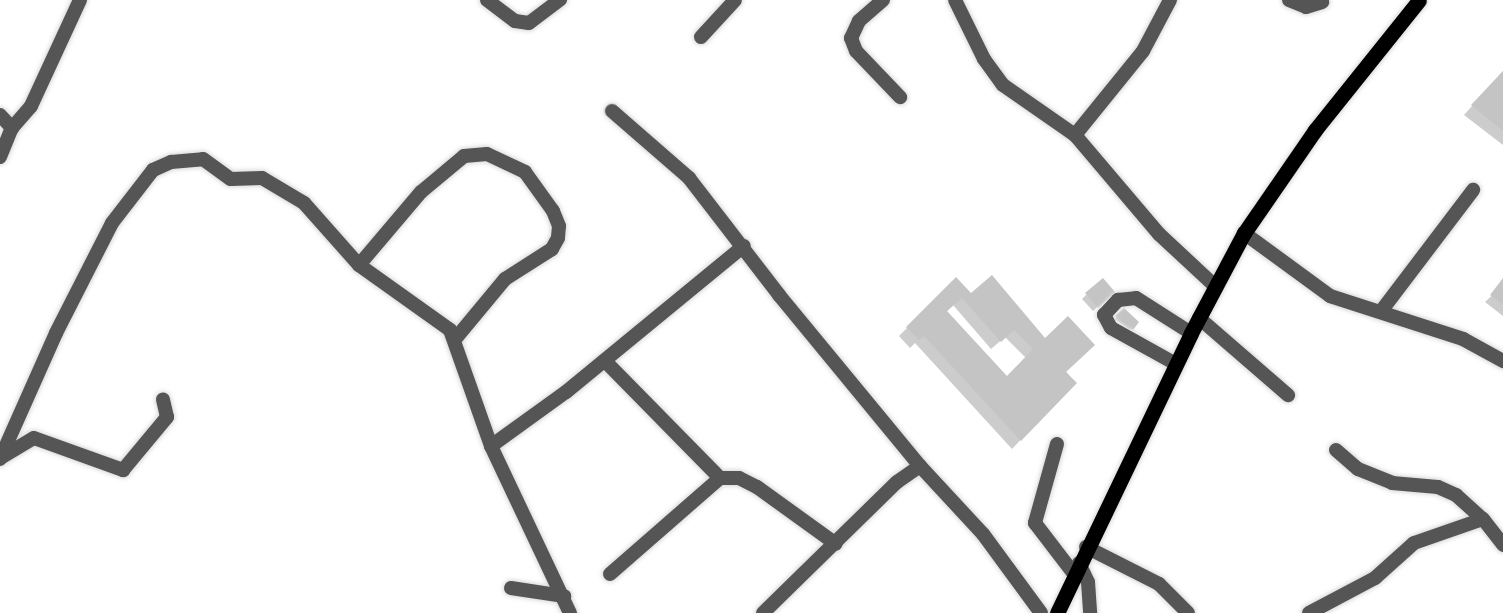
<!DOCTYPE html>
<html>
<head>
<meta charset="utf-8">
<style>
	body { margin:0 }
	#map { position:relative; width:1503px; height:613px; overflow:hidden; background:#fff; font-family:Rubik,sans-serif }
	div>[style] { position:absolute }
	.shadow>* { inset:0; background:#0003 }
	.building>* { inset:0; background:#c4c4c4 }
	.roads { filter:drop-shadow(0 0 2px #dbdbdb) drop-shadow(0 0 2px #dbdbdb) }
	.minor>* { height:14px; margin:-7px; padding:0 7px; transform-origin:7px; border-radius:7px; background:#555 }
	.major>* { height:15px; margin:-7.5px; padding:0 7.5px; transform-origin:7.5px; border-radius:7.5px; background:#000 }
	span { translate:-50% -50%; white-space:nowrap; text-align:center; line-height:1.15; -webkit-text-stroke:6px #fff; paint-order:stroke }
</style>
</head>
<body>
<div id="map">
	<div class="shadow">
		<div style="clip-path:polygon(1503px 71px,1503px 145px,1464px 115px)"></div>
		<div style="clip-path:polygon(evenodd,992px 277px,1075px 383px,1012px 449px,915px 343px,910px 348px,899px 336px,956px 279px,971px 296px,992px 277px,953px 305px,991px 349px,1005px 337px,1026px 358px,1007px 378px,946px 312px,953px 305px)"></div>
		<div style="clip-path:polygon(1503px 285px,1503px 316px,1485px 302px)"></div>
		<div style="clip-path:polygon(1113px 292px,1093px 311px,1082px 299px,1086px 295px)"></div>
		<div style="clip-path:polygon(1124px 310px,1137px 323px,1130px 330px,1115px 319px)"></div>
	</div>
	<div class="building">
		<div style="clip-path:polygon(1503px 71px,1503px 131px,1471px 105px)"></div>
		<div style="clip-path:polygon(evenodd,992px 275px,1045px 338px,1068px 316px,1095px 345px,1066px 372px,1077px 383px,1021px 441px,924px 336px,919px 340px,906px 327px,956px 277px,971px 293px,992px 275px,962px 298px,1001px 342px,1014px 330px,1033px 349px,1007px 376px,947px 311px,962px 298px)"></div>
		<div style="clip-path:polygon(1103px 278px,1115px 292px,1098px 308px,1085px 293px)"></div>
		<div style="clip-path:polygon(1503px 278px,1503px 305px,1490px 295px)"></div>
		<div style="clip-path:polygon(1124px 308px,1139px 322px,1133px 330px,1115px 316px)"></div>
	</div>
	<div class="roads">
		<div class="minor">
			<div style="left:487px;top:0;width:35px;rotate:37deg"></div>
			<div style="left:515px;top:21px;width:14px;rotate:8deg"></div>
			<div style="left:529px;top:23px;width:39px;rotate:-37deg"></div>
			<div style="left:883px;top:0;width:32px;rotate:139deg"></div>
			<div style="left:859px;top:21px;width:19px;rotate:115deg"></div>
			<div style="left:851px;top:38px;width:14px;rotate:69deg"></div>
			<div style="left:856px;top:51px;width:64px;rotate:46.3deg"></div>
			<div style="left:955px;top:0;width:66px;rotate:63.8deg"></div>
			<div style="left:984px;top:59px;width:32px;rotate:54deg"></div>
			<div style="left:1003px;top:85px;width:88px;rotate:34.8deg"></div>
			<div style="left:1075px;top:135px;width:130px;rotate:49.7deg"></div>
			<div style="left:1159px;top:234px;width:78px;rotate:42.9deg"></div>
			<div style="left:1289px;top:0;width:18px;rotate:22deg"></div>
			<div style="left:1306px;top:7px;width:17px;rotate:-17deg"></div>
			<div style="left:701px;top:37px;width:50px;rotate:-47.4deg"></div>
			<div style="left:612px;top:111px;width:102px;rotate:41deg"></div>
			<div style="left:689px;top:178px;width:148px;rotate:52.4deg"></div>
			<div style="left:779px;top:295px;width:222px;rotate:50.5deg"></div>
			<div style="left:920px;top:466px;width:93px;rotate:47.2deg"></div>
			<div style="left:983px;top:534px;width:98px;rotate:53.7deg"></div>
			<div style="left:0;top:115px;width:18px;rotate:47deg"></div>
			<div style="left:1075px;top:135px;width:108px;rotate:-51deg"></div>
			<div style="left:1143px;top:51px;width:58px;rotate:-62.1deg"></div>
			<div style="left:0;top:157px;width:31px;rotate:-68deg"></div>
			<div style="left:12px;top:128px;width:29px;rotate:-49deg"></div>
			<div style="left:31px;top:106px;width:117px;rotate:-65.2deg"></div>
			<div style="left:1244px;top:233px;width:107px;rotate:36.2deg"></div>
			<div style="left:1330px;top:296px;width:140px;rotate:17.9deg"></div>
			<div style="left:1463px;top:339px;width:46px;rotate:28.8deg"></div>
			<div style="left:359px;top:265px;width:96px;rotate:-49.7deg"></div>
			<div style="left:421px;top:192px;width:56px;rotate:-39.9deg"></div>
			<div style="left:464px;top:156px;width:23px;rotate:-5deg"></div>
			<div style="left:487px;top:154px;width:42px;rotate:25.3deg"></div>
			<div style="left:525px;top:172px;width:48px;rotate:54.3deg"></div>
			<div style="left:553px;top:211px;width:16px;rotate:68deg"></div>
			<div style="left:559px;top:226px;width:12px;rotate:95deg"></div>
			<div style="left:558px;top:238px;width:13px;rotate:119deg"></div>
			<div style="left:552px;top:249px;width:56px;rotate:147.4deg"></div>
			<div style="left:505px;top:279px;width:77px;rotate:129.7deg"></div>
			<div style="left:1382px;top:310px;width:151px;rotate:-52.8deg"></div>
			<div style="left:1199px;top:318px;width:118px;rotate:40.9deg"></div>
			<div style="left:605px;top:361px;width:164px;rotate:45.5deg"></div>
			<div style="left:720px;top:478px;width:19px"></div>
			<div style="left:739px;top:478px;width:20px;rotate:27deg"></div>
			<div style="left:757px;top:487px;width:97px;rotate:35.8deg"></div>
			<div style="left:1176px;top:364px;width:74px;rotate:-151deg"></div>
			<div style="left:1111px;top:328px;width:15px;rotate:-118deg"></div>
			<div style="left:1104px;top:315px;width:21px;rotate:-47deg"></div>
			<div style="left:1118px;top:300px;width:18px;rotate:-6deg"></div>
			<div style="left:1136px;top:298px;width:65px;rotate:32.5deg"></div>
			<div style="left:1057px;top:444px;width:82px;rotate:105.6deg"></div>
			<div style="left:1035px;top:523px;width:64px;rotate:52.6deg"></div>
			<div style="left:491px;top:446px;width:92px;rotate:-35.8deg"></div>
			<div style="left:566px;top:392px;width:230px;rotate:-39.4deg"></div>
			<div style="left:1336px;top:450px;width:29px;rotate:41deg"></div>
			<div style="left:1358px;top:469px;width:37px;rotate:22deg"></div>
			<div style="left:1392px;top:483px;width:46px;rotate:5deg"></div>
			<div style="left:1438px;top:487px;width:20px;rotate:24deg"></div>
			<div style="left:1456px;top:495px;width:36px;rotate:42deg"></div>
			<div style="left:1483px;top:519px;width:33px;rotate:52deg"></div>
			<div style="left:2px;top:457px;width:37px;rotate:-31deg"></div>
			<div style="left:34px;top:438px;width:95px;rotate:19.8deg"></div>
			<div style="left:123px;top:470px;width:69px;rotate:-50.3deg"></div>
			<div style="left:167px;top:417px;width:18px;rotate:-103deg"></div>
			<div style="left:0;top:459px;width:138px;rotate:-66deg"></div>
			<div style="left:56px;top:333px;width:123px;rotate:-63deg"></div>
			<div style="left:112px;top:223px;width:67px;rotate:-52.3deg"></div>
			<div style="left:153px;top:170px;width:20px;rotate:-24deg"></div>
			<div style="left:171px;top:162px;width:32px;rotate:-5deg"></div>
			<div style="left:203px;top:159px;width:34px;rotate:36deg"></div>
			<div style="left:231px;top:179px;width:31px;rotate:-2deg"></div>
			<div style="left:262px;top:178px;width:49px;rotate:30.8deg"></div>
			<div style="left:304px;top:203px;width:83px;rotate:48.4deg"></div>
			<div style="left:359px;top:265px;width:112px;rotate:35.5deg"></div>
			<div style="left:450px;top:330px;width:123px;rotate:70.5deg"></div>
			<div style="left:491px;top:446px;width:185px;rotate:64.7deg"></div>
			<div style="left:1086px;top:547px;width:82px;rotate:26.9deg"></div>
			<div style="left:1159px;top:584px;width:41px;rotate:45deg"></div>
			<div style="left:1079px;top:563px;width:21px;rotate:65deg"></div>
			<div style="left:1088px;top:582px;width:31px;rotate:86deg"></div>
			<div style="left:610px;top:574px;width:146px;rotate:-41.1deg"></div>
			<div style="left:511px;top:588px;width:54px;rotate:8.6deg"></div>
			<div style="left:763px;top:613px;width:187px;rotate:-44.4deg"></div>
			<div style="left:897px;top:482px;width:28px;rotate:-35deg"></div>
			<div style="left:1309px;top:613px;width:75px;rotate:-27.9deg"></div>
			<div style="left:1375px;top:578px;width:52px;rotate:-41.9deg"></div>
			<div style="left:1414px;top:543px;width:73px;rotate:-19.2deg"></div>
		</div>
		<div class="major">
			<div style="left:1057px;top:613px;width:310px;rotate:-64.4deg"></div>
			<div style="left:1191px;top:333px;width:113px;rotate:-62.1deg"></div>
			<div style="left:1244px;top:233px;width:125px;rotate:-55.4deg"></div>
			<div style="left:1315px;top:130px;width:166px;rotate:-51.3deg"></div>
		</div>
	</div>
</div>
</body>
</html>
